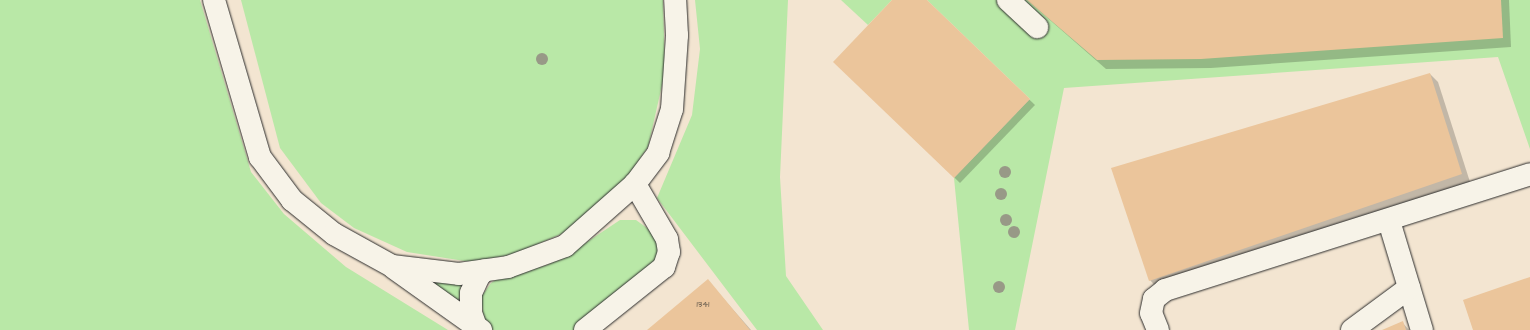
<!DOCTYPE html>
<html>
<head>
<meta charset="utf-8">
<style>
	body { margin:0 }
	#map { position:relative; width:1530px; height:330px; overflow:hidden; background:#f3e5d1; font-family:"Architects Daughter",sans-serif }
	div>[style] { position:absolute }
	.green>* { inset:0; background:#b9e8a7 }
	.shadow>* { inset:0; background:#0003 }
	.building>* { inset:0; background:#ebc59b }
	.roads { filter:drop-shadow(0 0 1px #2b2b2b) drop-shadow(0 0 1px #2b2b2b) }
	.minor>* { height:22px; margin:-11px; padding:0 11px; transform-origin:11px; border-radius:11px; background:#f7f3e8 }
	.trees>* { width:12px; height:12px; margin:-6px; border-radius:50%; background:#989987 }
	span { translate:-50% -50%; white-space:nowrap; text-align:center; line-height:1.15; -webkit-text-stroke:4px #f7f3e8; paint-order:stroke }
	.number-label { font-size:9px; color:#5b5247 }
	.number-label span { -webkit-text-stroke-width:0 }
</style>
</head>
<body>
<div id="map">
	<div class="green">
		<div style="clip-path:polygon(0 0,200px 0,251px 172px,284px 214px,346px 267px,448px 330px,0 330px)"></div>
		<div style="clip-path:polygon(241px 0,663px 0,665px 72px,648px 147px,613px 197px,568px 231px,515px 254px,471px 262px,407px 252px,354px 228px,321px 203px,280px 148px)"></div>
		<div style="clip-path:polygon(695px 0,788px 0,780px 177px,786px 276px,823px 330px,757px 330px,657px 198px,692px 115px,700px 49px)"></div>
		<div style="clip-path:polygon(841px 0,892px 0,868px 25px)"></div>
		<div style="clip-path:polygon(927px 0,1530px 0,1530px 149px,1498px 57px,1064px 88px,1015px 330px,969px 330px,954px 178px,1030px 99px)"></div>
		<div style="clip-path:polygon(620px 220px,636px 220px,647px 228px,655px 236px,659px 248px,656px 260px,577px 330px,493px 330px,484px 320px,481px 297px,491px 283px,497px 279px,547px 265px,572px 252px)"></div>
		<div style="clip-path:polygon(431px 282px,461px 284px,459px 300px,458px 302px)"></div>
	</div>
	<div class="shadow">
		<div style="clip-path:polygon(894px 0,925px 0,1035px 105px,960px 183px,835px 62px)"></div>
		<div style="clip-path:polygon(1027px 0,1509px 0,1511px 47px,1211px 68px,1106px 69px)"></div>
		<div style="clip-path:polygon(1430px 74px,1438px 82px,1470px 182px,1158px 289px,1150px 280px)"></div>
		<div style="clip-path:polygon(708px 281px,751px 330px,649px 330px)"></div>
		<div style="clip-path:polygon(1402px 322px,1409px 330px,1385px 330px)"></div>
	</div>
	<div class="building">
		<div style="clip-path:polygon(892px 0,927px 0,1030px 99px,954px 178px,833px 62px)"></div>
		<div style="clip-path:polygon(1027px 0,1501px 0,1503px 38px,1201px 59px,1097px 60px)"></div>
		<div style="clip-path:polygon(1430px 73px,1462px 174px,1149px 281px,1111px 168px)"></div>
		<div style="clip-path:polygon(1530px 277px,1530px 330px,1473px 330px,1463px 300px)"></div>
		<div style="clip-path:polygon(708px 279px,750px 330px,647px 330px)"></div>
		<div style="clip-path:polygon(1403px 321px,1406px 330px,1382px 330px)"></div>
	</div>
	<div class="roads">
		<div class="minor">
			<div style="left:214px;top:0;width:164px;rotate:73.7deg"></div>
			<div style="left:260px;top:157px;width:54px;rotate:53.3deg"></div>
			<div style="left:292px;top:200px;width:54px;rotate:39deg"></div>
			<div style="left:334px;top:234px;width:66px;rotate:28.9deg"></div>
			<div style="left:392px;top:266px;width:67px;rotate:6.8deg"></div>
			<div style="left:459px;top:274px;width:49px;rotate:-8.1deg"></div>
			<div style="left:508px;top:267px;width:61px;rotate:-20.2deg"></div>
			<div style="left:565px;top:246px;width:94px;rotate:-41.5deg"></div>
			<div style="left:635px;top:184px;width:39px;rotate:-53deg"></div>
			<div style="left:658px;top:153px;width:46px;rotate:-72.3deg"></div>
			<div style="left:672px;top:109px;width:74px;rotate:-86.1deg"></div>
			<div style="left:677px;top:35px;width:35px;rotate:-93deg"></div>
			<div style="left:1008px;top:0;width:40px;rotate:43deg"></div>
			<div style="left:1389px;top:221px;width:114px;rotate:73.2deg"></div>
			<div style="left:394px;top:268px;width:107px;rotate:35.5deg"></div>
			<div style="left:475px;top:324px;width:12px;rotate:-110deg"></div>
			<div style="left:471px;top:313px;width:20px;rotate:-90deg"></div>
			<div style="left:471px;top:293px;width:19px;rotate:-65deg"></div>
			<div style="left:479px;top:276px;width:8px;rotate:-45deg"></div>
			<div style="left:585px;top:330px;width:101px;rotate:-38.6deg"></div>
			<div style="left:664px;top:267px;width:16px;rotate:-72deg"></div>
			<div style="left:669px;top:252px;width:13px;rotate:-99deg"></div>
			<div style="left:667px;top:239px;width:64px;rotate:-120.2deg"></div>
			<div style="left:1158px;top:330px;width:18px;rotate:-112deg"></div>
			<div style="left:1151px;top:313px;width:14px;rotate:-78deg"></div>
			<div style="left:1154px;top:299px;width:14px;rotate:-39deg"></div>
			<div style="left:1165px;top:290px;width:383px;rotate:-17.6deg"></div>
			<div style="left:1352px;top:330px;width:71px;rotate:-36.4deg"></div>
		</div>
	</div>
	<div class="trees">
		<div style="left:542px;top:59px"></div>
		<div style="left:1005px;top:172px"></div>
		<div style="left:1001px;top:194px"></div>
		<div style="left:1006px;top:220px"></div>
		<div style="left:1014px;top:232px"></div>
		<div style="left:999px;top:287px"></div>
	</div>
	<div class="number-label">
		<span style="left:703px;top:305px">1341</span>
	</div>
</div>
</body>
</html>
